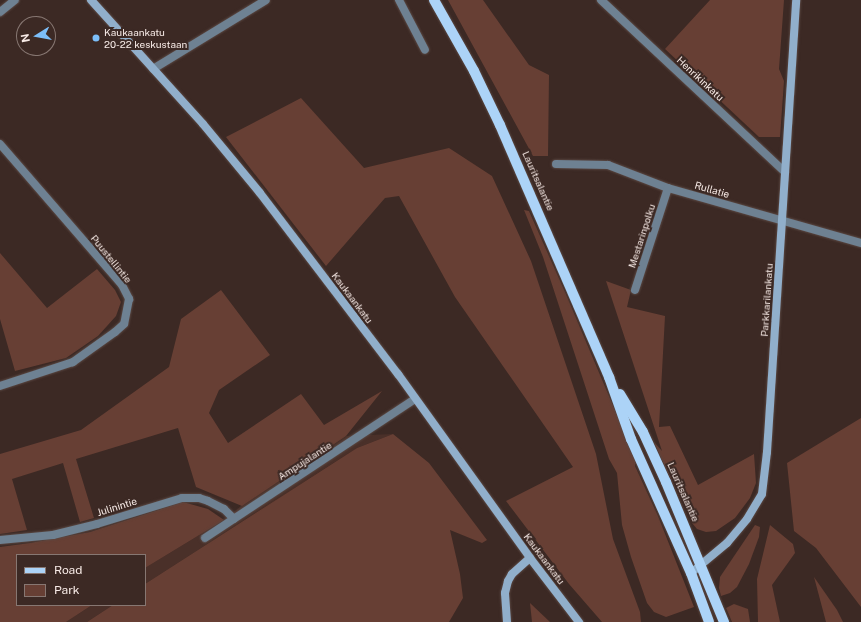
<!DOCTYPE html>
<html>
<head>
<meta charset="utf-8">
<style>
	body { margin:0 }
	#map { position:relative; width:861px; height:622px; overflow:hidden; background:#3c2924; font-family:"Public Sans",sans-serif }
	div>[style] { position:absolute }
	.built>* { inset:0; background:#4a3029 }
	.green>* { inset:0; background:#673f34 }
	.roads { filter:drop-shadow(0 0 1px #5a4843) drop-shadow(0 0 1px #5a4843) }
	.street>* { height:8px; margin:-4px; padding:0 4px; transform-origin:4px; border-radius:4px; background:#6e8192 }
	.secondary>* { height:8px; margin:-4px; padding:0 4px; transform-origin:4px; border-radius:4px; background:#91afcb }
	.primary>* { height:10px; margin:-5px; padding:0 5px; transform-origin:5px; border-radius:5px; background:#acd3f7 }
	.dots>* { width:11px; height:11px; translate:-50% -50%; box-sizing:border-box; border:2px solid #3c2924; border-radius:50% }
	span { translate:-50% -50%; white-space:nowrap; text-align:center; line-height:1.15; -webkit-text-stroke:4px #3c2924; paint-order:stroke }
	.poi-label { font-size:10px; color:#f8ebe7 }
	.left { translate:0 -50%; text-align:left }
	.street-label { font-size:10px; color:#f8ebe7 }
	.legend { position:absolute; left:16px; top:554px; width:130px; height:52px; box-sizing:border-box; background:#3c2924; border:1px solid #877772; margin:0; padding:5px 7px; list-style:none; font-size:12px; color:#f8ebe7 }
	.legend li { display:flex; align-items:center; gap:8px; height:20px }
	.legend b { width:20px; border:1px solid #877772 }
	.north { position:absolute; left:16px; top:16px; width:40px; height:40px; box-sizing:border-box; background:#3c2924; border:1px solid #877772; border-radius:50%; rotate:259deg; font-size:11px; font-weight:700; line-height:16px; text-align:center; color:#f8ebe7 }
	.north::after { content:''; display:block; margin:auto; width:14px; height:18px; background:#7cbef9; clip-path:polygon(50% 0,100% 100%,50% 72%,0 100%) }
</style>
</head>
<body>
<div id="map">
	<div class="built">
		<div style="clip-path:polygon(393px 434px,357px 448px,145px 584px,145px 568px,224px 520px,242px 505px,346px 436px)"></div>
		<div style="clip-path:polygon(92px 605px,113px 605px,87px 622px,66px 622px)"></div>
	</div>
	<div class="green">
		<div style="clip-path:polygon(448px 0,483px 0,529px 65px,549px 75px,548px 156px,533px 156px)"></div>
		<div style="clip-path:polygon(710px 0,784px 0,779px 69px,784px 81px,780px 137px,759px 137px,665px 49px)"></div>
		<div style="clip-path:polygon(301px 98px,364px 168px,449px 148px,492px 176px,531px 261px,596px 454px,613px 539px,640px 612px,641px 622px,602px 622px,569px 584px,506px 501px,573px 467px,455px 297px,399px 196px,385px 198px,326px 266px,226px 137px)"></div>
		<div style="clip-path:polygon(524px 210px,529px 211px,565px 292px,636px 460px,635px 466px,658px 516px,694px 607px,666px 617px,654px 612px,647px 603px,631px 557px,622px 525px,617px 473px,609px 459px,543px 257px)"></div>
		<div style="clip-path:polygon(0 253px,47px 308px,97px 269px,115px 290px,121px 302px,116px 316px,98px 336px,66px 358px,15px 371px,0 319px)"></div>
		<div style="clip-path:polygon(606px 281px,631px 290px,627px 307px,665px 316px,659px 427px,670px 426px,698px 485px,754px 454px,756px 483px,750px 498px,735px 518px,716px 531px,706px 532px,697px 529px,692px 523px,661px 458px,654px 442px,662px 451px)"></div>
		<div style="clip-path:polygon(221px 290px,270px 355px,219px 390px,209px 413px,228px 443px,301px 394px,324px 425px,382px 391px,346px 436px,242px 506px,196px 487px,178px 428px,76px 459px,94px 518px,80px 522px,63px 463px,12px 479px,27px 530px,0 534px,0 454px,81px 430px,169px 367px,181px 319px)"></div>
		<div style="clip-path:polygon(861px 418px,861px 607px,816px 548px,794px 531px,787px 463px)"></div>
		<div style="clip-path:polygon(393px 434px,429px 463px,487px 540px,482px 543px,450px 530px,460px 574px,463px 598px,449px 622px,87px 622px,113px 605px,145px 605px,145px 584px,357px 448px)"></div>
		<div style="clip-path:polygon(183px 502px,208px 509px,224px 520px,145px 568px,145px 555px,17px 555px,17px 605px,92px 605px,66px 622px,0 622px,0 547px,30px 543px,90px 532px)"></div>
		<div style="clip-path:polygon(755px 525px,760px 527px,759px 537px,749px 564px,737px 587px,730px 593px,721px 596px,719px 588px,720px 577px)"></div>
		<div style="clip-path:polygon(770px 525px,793px 544px,795px 553px,772px 585px,780px 622px,758px 622px,757px 579px)"></div>
		<div style="clip-path:polygon(814px 577px,837px 610px,843px 622px,826px 622px)"></div>
		<div style="clip-path:polygon(530px 603px,550px 622px,532px 622px)"></div>
		<div style="clip-path:polygon(734px 604px,748px 609px,750px 622px,732px 622px,726px 608px)"></div>
	</div>
	<div class="roads">
		<div class="street">
			<div style="left:399px;top:0;width:56px;rotate:62.5deg"></div>
			<div style="left:601px;top:0;width:252px;rotate:43.1deg"></div>
			<div style="left:0;top:12px;width:19px;rotate:-39deg"></div>
			<div style="left:153px;top:69px;width:132px;rotate:-31.4deg"></div>
			<div style="left:0;top:144px;width:186px;rotate:49.1deg"></div>
			<div style="left:122px;top:285px;width:16px;rotate:63deg"></div>
			<div style="left:129px;top:299px;width:25px;rotate:101deg"></div>
			<div style="left:124px;top:324px;width:12px;rotate:138deg"></div>
			<div style="left:115px;top:332px;width:52px;rotate:144.5deg"></div>
			<div style="left:73px;top:362px;width:77px;rotate:161.8deg"></div>
			<div style="left:556px;top:164px;width:52px;rotate:1.1deg"></div>
			<div style="left:608px;top:165px;width:64px;rotate:21deg"></div>
			<div style="left:668px;top:188px;width:201px;rotate:15.9deg"></div>
			<div style="left:635px;top:290px;width:107px;rotate:-72.1deg"></div>
			<div style="left:205px;top:538px;width:252px;rotate:-33.5deg"></div>
			<div style="left:0;top:540px;width:53px;rotate:-5.4deg"></div>
			<div style="left:53px;top:535px;width:45px;rotate:-14deg"></div>
			<div style="left:97px;top:524px;width:89px;rotate:-17deg"></div>
			<div style="left:182px;top:498px;width:17px"></div>
			<div style="left:199px;top:498px;width:9px;rotate:18deg"></div>
			<div style="left:208px;top:501px;width:18px;rotate:27deg"></div>
			<div style="left:224px;top:509px;width:14px;rotate:45deg"></div>
		</div>
		<div class="secondary">
			<div style="left:91px;top:0;width:167px;rotate:47.9deg"></div>
			<div style="left:203px;top:124px;width:89px;rotate:50.4deg"></div>
			<div style="left:260px;top:193px;width:228px;rotate:52.7deg"></div>
			<div style="left:398px;top:374px;width:226px;rotate:54.3deg"></div>
			<div style="left:530px;top:558px;width:81px;rotate:52.6deg"></div>
			<div style="left:691px;top:573px;width:47px;rotate:-39.8deg"></div>
			<div style="left:727px;top:543px;width:31px;rotate:-50deg"></div>
			<div style="left:747px;top:519px;width:29px;rotate:-59deg"></div>
			<div style="left:762px;top:494px;width:42px;rotate:-83.2deg"></div>
			<div style="left:767px;top:452px;width:453px;rotate:-86.3deg"></div>
			<div style="left:507px;top:622px;width:29px;rotate:-94deg"></div>
			<div style="left:505px;top:593px;width:12px;rotate:-76deg"></div>
			<div style="left:508px;top:581px;width:8px;rotate:-60deg"></div>
			<div style="left:512px;top:574px;width:24px;rotate:-42deg"></div>
		</div>
		<div class="primary">
			<div style="left:434px;top:0;width:81px;rotate:60.6deg"></div>
			<div style="left:474px;top:71px;width:60px;rotate:64.3deg"></div>
			<div style="left:500px;top:125px;width:275px;rotate:66.6deg"></div>
			<div style="left:609px;top:377px;width:66px;rotate:70.5deg"></div>
			<div style="left:631px;top:439px;width:147px;rotate:65.9deg"></div>
			<div style="left:691px;top:573px;width:52px;rotate:69.8deg"></div>
			<div style="left:620px;top:394px;width:44px;rotate:58.8deg"></div>
			<div style="left:643px;top:432px;width:55px;rotate:65.3deg"></div>
			<div style="left:666px;top:482px;width:152px;rotate:67.5deg"></div>
		</div>
	</div>
	<div class="dots">
		<div style="left:96px;top:38px;background:#7cbef9"></div>
	</div>
	<div class="poi-label">
		<span class="left" style="left:104px;top:38px">Kaukaankatu<br>20-22 keskustaan</span>
	</div>
	<div class="street-label">
		<span style="left:700px;top:79px;rotate:43deg">Henrikinkatu</span>
		<span style="left:538px;top:181px;rotate:66deg">Lauritsalantie</span>
		<span style="left:712px;top:190px;rotate:16deg">Rullatie</span>
		<span style="left:642px;top:236px;rotate:-72deg">Mestarinpolku</span>
		<span style="left:111px;top:259px;rotate:51deg">Puustellintie</span>
		<span style="left:352px;top:298px;rotate:53deg">Kaukaankatu</span>
		<span style="left:767px;top:300px;rotate:-86deg">Parkkarilankatu</span>
		<span style="left:305px;top:461px;rotate:-33deg">Ampujalantie</span>
		<span style="left:683px;top:492px;rotate:66deg">Lauritsalantie</span>
		<span style="left:117px;top:507px;rotate:-17deg">Julinintie</span>
		<span style="left:544px;top:559px;rotate:53deg">Kaukaankatu</span>
	</div>
	<ul class="legend">
	<li><b style="height:5px;background:#acd3f7"></b>Road</li>
	<li><b style="height:11px;background:#673f34"></b>Park</li>
	</ul>
	<div class="north">N</div>
</div>
</body>
</html>
